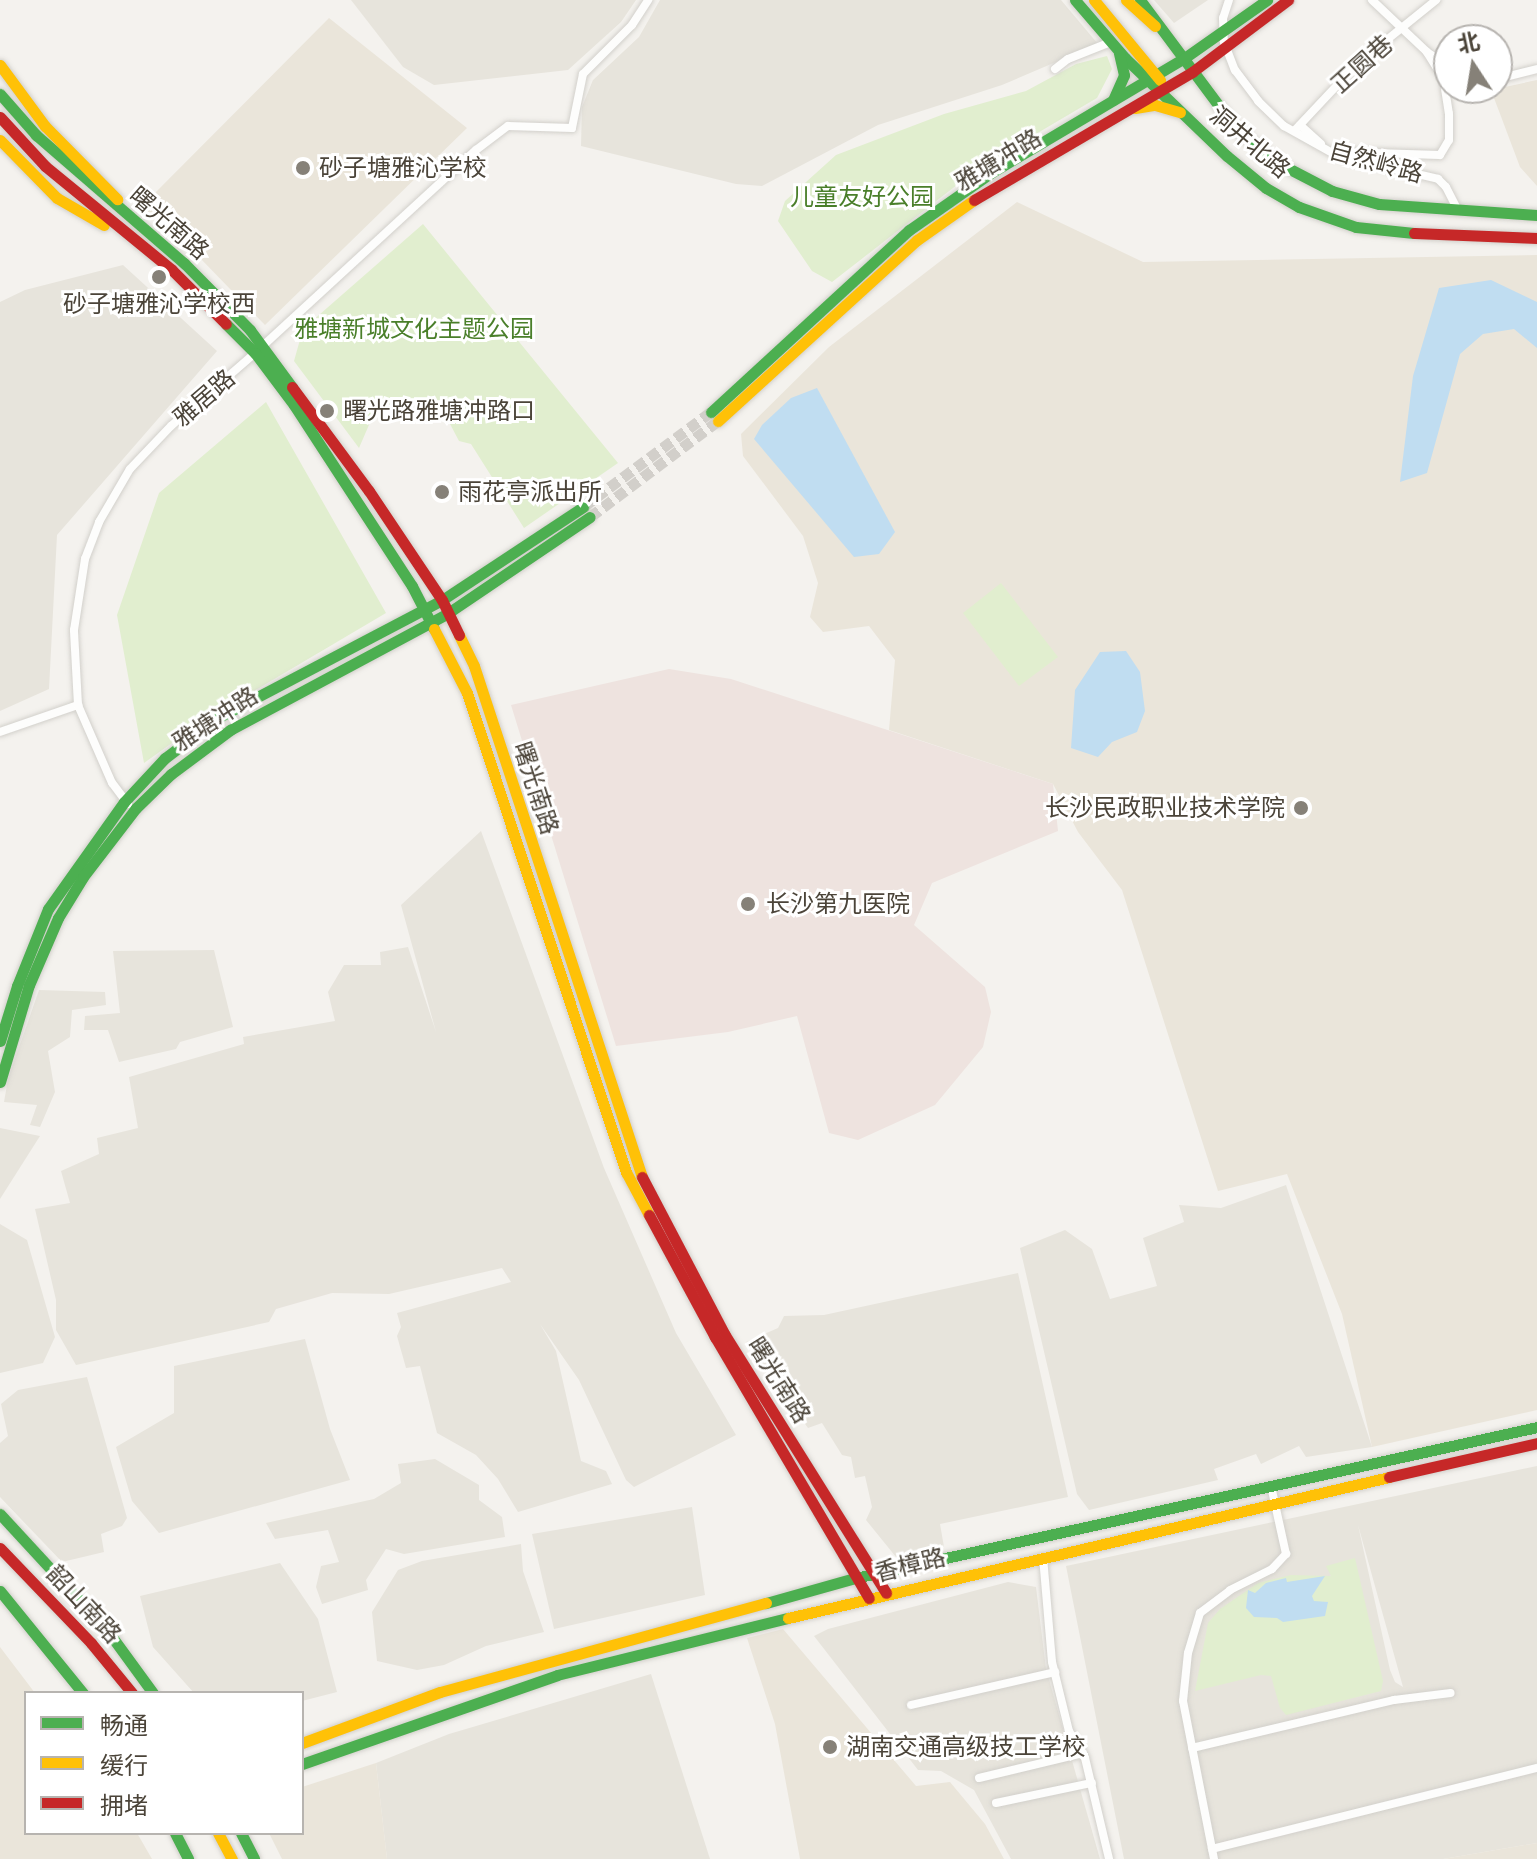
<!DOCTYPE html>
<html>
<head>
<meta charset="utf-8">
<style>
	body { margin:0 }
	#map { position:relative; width:1537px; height:1859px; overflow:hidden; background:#f4f2ee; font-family:"IBM Plex Sans","Noto Sans SC",sans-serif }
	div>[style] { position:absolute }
	.residential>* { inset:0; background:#e7e4dc }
	.education>* { inset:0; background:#eae5da }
	.medical>* { inset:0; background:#eee3df }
	.green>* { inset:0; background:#e1eecf }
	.water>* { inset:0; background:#c0ddf1 }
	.secondary-tunnel>* { height:11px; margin-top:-5.5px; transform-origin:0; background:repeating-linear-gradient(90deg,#d2cfca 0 11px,transparent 0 16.5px) }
	.roads { filter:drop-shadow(0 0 2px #d2d0cb) drop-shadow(0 0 2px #d2d0cb) }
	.street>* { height:8px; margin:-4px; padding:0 4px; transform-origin:4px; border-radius:4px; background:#fdfdfc }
	.fast>* { height:11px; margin:-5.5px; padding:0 5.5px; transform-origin:5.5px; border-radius:5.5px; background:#4caf50 }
	.slow>* { height:11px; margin:-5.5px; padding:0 5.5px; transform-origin:5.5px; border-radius:5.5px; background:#ffc107 }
	.jam>* { height:11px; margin:-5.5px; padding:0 5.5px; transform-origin:5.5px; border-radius:5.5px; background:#c62828 }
	.dots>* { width:22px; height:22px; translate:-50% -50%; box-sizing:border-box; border:4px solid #fff; border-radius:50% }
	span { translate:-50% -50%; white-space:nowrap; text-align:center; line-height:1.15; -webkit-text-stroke:6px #fff; paint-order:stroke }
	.street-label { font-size:24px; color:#4b4439 }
	.poi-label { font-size:24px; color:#4b4439 }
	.left { translate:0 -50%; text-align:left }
	.right { translate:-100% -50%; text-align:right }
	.park-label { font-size:24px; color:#4a7f2a }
	.legend { position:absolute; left:24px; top:1691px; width:280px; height:144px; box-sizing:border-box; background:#fff; border:2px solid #b7b4b0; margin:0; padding:10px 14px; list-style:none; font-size:24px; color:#4b4439 }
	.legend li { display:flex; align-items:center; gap:16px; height:40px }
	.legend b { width:40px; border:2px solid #b7b4b0 }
	.north { position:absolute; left:1433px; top:24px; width:80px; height:80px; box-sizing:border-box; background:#fff; border:2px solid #b7b4b0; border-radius:50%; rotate:348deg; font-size:22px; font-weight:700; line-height:32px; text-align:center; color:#4b4439 }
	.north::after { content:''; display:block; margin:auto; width:28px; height:36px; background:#868178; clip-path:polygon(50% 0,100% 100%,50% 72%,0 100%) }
</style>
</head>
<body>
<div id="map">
	<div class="residential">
		<div style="clip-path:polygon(351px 0,636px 0,621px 22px,568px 70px,434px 85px,403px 67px)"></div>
		<div style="clip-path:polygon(660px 0,1061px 0,1098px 44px,1002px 85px,878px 125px,762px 186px,736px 184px,581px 146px,582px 107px,593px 80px,639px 37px)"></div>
		<div style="clip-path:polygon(1154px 0,1208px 0,1174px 23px)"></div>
		<div style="clip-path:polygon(123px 265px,217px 351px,57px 535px,49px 689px,0 711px,0 302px,25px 290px)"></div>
		<div style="clip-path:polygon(481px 831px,604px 1168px,676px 1333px,736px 1435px,634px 1487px,626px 1480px,579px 1380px,540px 1324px,556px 1351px,581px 1461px,606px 1471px,612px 1484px,518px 1512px,498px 1479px,476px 1455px,437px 1433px,420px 1366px,406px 1368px,397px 1336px,401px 1327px,397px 1313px,511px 1282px,502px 1268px,389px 1294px,332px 1293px,276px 1309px,269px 1322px,76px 1365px,56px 1330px,56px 1300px,35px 1209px,70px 1203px,61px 1171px,99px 1154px,97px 1138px,138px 1128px,129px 1077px,244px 1044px,243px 1037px,335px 1021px,328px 992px,344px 965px,381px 965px,380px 952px,408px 947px,436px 1032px,401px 905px)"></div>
		<div style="clip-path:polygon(214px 950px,233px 1027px,180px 1042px,176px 1049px,119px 1062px,108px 1030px,84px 1030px,85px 1016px,120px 1013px,113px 951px)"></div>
		<div style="clip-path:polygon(39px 990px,105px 992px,106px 1005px,72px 1010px,70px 1037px,48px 1051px,55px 1092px,40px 1127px,30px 1125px,37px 1105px,4px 1102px,8px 1079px)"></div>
		<div style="clip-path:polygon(0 1128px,40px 1136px,0 1199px)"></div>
		<div style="clip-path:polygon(1286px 1185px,1372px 1447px,1306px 1457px,1299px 1446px,1261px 1464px,1256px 1454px,1214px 1469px,1218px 1480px,1089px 1510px,1077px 1494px,1020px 1248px,1065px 1230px,1092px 1249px,1110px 1299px,1157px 1286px,1143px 1238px,1184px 1222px,1179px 1205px,1221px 1208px)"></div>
		<div style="clip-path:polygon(0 1224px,27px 1240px,55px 1337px,43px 1363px,0 1373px)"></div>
		<div style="clip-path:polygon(1018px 1273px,1068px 1497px,940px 1524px,944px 1547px,896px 1557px,866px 1520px,872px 1507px,865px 1476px,855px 1478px,851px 1457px,842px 1455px,822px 1423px,808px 1428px,746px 1342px,778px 1328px,784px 1316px,824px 1315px)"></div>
		<div style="clip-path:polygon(305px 1339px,330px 1429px,350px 1480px,159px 1533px,132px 1501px,116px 1447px,174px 1413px,174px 1366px)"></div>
		<div style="clip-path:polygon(87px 1377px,127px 1518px,122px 1526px,101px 1534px,104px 1552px,62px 1562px,0 1497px,0 1443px,8px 1436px,1px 1404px,18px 1390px)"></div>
		<div style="clip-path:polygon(435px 1459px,479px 1485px,479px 1500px,502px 1517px,505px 1537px,404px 1554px,386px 1549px,366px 1580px,368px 1590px,322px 1604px,316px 1587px,321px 1566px,339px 1562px,328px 1530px,275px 1539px,266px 1523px,374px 1499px,401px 1483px,398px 1464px)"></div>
		<div style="clip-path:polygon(evenodd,1537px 1466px,1537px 1843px,1443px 1859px,1124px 1859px,1066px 1566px,1537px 1466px,1358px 1525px,1403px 1687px,1395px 1682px,1390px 1670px,1358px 1525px)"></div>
		<div style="clip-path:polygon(692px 1507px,705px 1595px,554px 1629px,532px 1534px)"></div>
		<div style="clip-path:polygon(521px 1544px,523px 1571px,544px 1632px,486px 1646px,444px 1665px,417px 1670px,377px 1661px,372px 1612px,398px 1570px,422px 1561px)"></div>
		<div style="clip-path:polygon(280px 1563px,318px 1619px,337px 1692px,302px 1701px,302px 1693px,194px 1693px,153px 1647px,140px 1596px)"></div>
		<div style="clip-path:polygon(1008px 1582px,1036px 1587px,1046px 1669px,1100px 1859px,1011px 1859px,974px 1790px,941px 1771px,918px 1770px,814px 1636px,828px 1629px)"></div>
		<div style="clip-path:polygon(651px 1674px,710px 1859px,387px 1859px,376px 1763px,449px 1734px)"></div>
	</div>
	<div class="education">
		<div style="clip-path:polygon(329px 18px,467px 128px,265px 325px,200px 258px,141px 207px)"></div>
		<div style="clip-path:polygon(1537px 80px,1537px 186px,1520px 167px,1491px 90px)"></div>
		<div style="clip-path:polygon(1017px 202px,1143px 262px,1537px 255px,1537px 1410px,1372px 1447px,1342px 1314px,1287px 1174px,1218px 1191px,1122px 890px,1078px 832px,1053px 784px,889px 730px,895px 660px,869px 626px,823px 632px,810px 617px,818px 583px,803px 536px,743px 456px,741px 434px,829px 347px)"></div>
		<div style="clip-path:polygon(783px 1629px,916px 1786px,950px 1782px,985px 1824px,1004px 1859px,800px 1859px,775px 1724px,747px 1638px)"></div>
		<div style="clip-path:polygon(0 1647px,35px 1693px,26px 1693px,26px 1833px,137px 1833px,152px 1859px,0 1859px)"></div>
		<div style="clip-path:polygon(376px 1763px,387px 1859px,282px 1859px,269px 1833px,302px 1833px,302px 1787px)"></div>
		<div style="clip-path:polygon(1537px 1843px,1537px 1859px,1443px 1859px)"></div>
	</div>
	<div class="medical">
		<div style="clip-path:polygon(669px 669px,731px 679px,1053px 784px,1058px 831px,932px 883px,914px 925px,985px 987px,991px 1012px,983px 1047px,935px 1105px,858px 1140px,829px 1133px,797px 1016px,728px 1032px,616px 1046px,511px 705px)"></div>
	</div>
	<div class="green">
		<div style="clip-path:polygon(1107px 56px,1112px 69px,1097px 98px,980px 167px,832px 282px,812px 271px,778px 221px,785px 201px,836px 155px,944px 114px,1026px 91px,1076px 64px)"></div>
		<div style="clip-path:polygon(423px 224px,618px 463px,524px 528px,471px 444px,459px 441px,440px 405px,378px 404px,359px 448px,294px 361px,303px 329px)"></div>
		<div style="clip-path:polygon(266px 402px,386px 613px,200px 723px,144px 763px,117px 615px,159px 493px)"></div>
		<div style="clip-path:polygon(1001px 583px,1058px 657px,1019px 686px,963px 613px)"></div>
		<div style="clip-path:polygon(1355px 1558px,1383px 1681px,1381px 1691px,1286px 1715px,1280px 1708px,1271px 1676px,1261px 1675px,1195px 1691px,1208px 1623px,1220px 1609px,1258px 1583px,1291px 1575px,1331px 1576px,1326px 1566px)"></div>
	</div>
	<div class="water">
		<div style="clip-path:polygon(1491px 280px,1537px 302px,1537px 348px,1514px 329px,1483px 334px,1460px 354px,1427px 473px,1400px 482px,1413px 376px,1439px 288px)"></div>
		<div style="clip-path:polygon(817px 388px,895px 532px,879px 554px,854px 557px,754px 439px,762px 425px,791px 398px)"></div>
		<div style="clip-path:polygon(1126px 651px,1140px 672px,1145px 711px,1137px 732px,1112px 742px,1098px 757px,1071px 748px,1075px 690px,1100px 652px)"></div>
		<div style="clip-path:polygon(1325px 1576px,1312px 1596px,1314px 1601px,1328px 1602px,1325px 1616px,1283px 1622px,1277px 1618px,1254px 1617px,1246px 1608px,1248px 1590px,1255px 1593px,1266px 1583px,1286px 1578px,1287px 1582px)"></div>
	</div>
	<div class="secondary-tunnel">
		<div style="left:583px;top:507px;width:159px;rotate:-36.6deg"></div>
		<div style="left:590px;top:517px;width:160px;rotate:-36.9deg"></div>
	</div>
	<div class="roads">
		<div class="street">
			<div style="left:1229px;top:0;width:19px;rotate:108deg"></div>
			<div style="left:1223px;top:18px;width:24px;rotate:88deg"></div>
			<div style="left:1224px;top:42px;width:30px;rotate:69deg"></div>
			<div style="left:1235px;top:70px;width:39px;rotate:53deg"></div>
			<div style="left:1258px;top:101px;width:36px;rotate:44deg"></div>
			<div style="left:1284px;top:126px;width:60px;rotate:29.1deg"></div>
			<div style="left:1336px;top:155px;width:105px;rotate:13.2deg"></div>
			<div style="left:1438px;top:179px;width:11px;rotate:45deg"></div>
			<div style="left:1446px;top:187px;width:27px;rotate:63deg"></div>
			<div style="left:1372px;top:0;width:76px;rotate:43.4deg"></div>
			<div style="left:1055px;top:69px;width:16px;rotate:-38deg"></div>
			<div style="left:1068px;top:59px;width:46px;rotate:-21.6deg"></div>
			<div style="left:1497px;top:79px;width:41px;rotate:-14deg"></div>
			<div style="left:1300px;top:125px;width:28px;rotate:42deg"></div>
			<div style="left:1296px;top:129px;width:89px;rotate:-46.8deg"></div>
			<div style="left:1357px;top:64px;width:102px;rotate:-39deg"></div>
			<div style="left:1341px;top:152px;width:99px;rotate:1.7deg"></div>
			<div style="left:1440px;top:155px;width:17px;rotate:-59deg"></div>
			<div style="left:1449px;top:140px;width:26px;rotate:-90deg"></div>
			<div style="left:1449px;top:114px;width:36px;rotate:-99deg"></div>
			<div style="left:1443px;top:78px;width:31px;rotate:-122deg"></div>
			<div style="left:1427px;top:52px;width:27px;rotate:34deg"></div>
			<div style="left:0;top:732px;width:83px;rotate:-19.1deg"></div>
			<div style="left:128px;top:804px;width:26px;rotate:-127deg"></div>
			<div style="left:112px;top:783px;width:85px;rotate:-113.6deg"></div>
			<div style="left:78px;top:705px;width:75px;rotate:-93.1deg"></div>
			<div style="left:74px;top:630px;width:72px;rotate:-81.2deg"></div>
			<div style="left:85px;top:559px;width:40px;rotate:-69deg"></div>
			<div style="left:99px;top:522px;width:61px;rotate:-59.7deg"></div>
			<div style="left:130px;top:469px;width:59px;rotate:-46.4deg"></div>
			<div style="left:171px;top:426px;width:111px;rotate:-41deg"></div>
			<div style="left:255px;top:353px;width:300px;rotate:-42.6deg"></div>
			<div style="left:476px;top:150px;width:40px;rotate:-37deg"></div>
			<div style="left:508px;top:126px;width:64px;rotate:1.8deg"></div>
			<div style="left:572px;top:128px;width:55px;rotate:-78.5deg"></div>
			<div style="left:583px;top:74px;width:69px;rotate:-45deg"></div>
			<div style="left:632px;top:25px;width:30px;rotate:-57deg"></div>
			<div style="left:1043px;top:1557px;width:105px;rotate:85.1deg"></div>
			<div style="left:1052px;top:1662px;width:71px;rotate:76.2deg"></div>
			<div style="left:1069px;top:1731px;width:31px;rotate:59deg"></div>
			<div style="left:1085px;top:1758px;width:104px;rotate:76.6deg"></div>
			<div style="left:911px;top:1705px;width:148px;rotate:-12.9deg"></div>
			<div style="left:1192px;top:1748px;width:208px;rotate:-13.4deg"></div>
			<div style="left:1394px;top:1700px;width:57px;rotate:-7deg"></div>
			<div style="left:979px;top:1778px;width:107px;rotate:-13.5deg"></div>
			<div style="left:996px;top:1803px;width:98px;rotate:-11.8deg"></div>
			<div style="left:1212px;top:1849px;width:335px;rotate:-14deg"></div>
			<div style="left:1214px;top:1859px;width:161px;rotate:-101.1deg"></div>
			<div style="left:1183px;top:1701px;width:48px;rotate:-84.1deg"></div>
			<div style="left:1188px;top:1653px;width:42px;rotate:-73.3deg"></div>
			<div style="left:1200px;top:1613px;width:38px;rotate:-37deg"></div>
			<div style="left:1230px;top:1590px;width:47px;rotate:-26.6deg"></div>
			<div style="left:1272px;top:1569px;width:21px;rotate:-47deg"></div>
			<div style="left:1286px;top:1554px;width:70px;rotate:-102.4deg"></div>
		</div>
		<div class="fast">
			<div style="left:1075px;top:0;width:77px;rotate:49.2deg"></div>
			<div style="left:1125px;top:58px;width:141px;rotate:43.9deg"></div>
			<div style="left:1227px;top:156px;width:50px;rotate:39.4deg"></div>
			<div style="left:1266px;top:188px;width:38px;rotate:30deg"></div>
			<div style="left:1299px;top:207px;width:60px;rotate:19.3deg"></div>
			<div style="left:1356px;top:227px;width:58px;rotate:5.9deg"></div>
			<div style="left:1140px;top:0;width:162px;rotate:53.3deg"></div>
			<div style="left:1237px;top:130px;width:59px;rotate:37.5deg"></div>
			<div style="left:1284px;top:166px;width:54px;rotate:27.5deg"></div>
			<div style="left:1332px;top:191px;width:49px;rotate:15.5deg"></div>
			<div style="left:1379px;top:204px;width:158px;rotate:4deg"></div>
			<div style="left:0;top:94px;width:55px;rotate:48.7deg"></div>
			<div style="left:36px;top:135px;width:196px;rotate:40.9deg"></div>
			<div style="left:184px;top:263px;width:94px;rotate:45.4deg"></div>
			<div style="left:250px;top:330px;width:71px;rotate:53.6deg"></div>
			<div style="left:1113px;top:100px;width:27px;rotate:-66deg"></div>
			<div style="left:1124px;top:75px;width:23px;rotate:-103deg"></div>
			<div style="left:226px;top:324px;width:41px;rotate:45deg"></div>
			<div style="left:255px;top:353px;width:65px;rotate:53.1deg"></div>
			<div style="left:294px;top:405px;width:216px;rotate:56.9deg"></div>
			<div style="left:412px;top:586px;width:48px;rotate:62.9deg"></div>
			<div style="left:711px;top:412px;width:269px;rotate:-42.6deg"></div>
			<div style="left:909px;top:230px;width:98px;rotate:-35deg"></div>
			<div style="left:989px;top:174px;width:226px;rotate:-30.7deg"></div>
			<div style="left:1183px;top:59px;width:103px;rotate:-35.1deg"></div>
			<div style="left:0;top:1041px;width:58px;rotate:-72.8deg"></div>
			<div style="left:17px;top:986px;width:83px;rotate:-68.1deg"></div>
			<div style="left:48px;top:909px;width:131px;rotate:-54.6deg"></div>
			<div style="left:124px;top:802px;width:60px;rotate:-47deg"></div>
			<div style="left:165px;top:758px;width:68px;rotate:-37.2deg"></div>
			<div style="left:219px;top:717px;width:252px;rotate:-27.7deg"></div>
			<div style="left:442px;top:600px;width:169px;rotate:-33.4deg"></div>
			<div style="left:0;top:1082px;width:101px;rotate:-73.4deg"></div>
			<div style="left:29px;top:985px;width:73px;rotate:-66.6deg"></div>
			<div style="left:58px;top:918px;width:48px;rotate:-58.6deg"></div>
			<div style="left:83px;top:877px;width:87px;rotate:-52.5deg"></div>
			<div style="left:136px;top:808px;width:49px;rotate:-44.2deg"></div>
			<div style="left:171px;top:774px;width:74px;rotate:-36.7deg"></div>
			<div style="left:230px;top:730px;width:247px;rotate:-28.2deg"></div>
			<div style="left:448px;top:613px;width:171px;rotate:-34.1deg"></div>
			<div style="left:0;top:1514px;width:158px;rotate:47.3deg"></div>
			<div style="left:107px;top:1630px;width:78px;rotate:53.9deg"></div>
			<div style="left:0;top:1591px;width:132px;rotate:50.9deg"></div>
			<div style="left:766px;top:1603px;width:92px;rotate:-15.7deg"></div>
			<div style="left:855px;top:1578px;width:699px;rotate:-12.48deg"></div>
			<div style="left:302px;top:1764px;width:270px;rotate:-19.2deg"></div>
			<div style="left:557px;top:1675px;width:238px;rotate:-13.9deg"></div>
			<div style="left:175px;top:1833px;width:29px;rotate:63deg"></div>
			<div style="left:241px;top:1833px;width:29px;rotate:63deg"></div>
		</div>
		<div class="slow">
			<div style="left:1094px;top:0;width:104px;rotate:50.5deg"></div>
			<div style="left:1126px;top:0;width:39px;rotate:42deg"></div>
			<div style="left:0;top:65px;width:76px;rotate:53.6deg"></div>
			<div style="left:45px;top:126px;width:103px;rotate:45.4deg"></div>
			<div style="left:1135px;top:108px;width:20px;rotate:-9deg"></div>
			<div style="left:1155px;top:105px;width:26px;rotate:16deg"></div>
			<div style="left:0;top:140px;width:81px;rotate:45.5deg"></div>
			<div style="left:57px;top:198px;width:54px;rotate:29.9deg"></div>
			<div style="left:718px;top:421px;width:269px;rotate:-42.3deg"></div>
			<div style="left:917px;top:240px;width:70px;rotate:-35.1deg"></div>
			<div style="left:434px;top:629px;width:72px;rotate:62.7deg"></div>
			<div style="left:467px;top:693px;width:505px;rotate:71.64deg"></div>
			<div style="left:626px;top:1172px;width:49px;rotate:61.9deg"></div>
			<div style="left:459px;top:635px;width:34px;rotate:64deg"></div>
			<div style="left:474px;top:666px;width:538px;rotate:71.8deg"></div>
			<div style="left:788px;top:1618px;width:617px;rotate:-13.2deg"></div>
			<div style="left:302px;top:1743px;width:147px;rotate:-20.3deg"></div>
			<div style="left:440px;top:1692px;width:338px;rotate:-15.3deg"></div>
			<div style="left:218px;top:1833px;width:30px;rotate:62deg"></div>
		</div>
		<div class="jam">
			<div style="left:0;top:117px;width:67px;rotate:47.4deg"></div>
			<div style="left:45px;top:166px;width:164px;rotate:39.3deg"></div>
			<div style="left:172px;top:270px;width:76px;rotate:45deg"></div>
			<div style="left:974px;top:200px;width:253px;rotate:-30.4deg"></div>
			<div style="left:1192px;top:72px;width:120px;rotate:-36.9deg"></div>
			<div style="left:1414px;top:233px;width:123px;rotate:2.3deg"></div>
			<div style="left:292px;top:387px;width:129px;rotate:53.5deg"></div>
			<div style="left:369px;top:491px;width:131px;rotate:56.2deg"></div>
			<div style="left:442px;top:600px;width:39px;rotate:64deg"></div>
			<div style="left:642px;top:1177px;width:178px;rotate:62.3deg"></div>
			<div style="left:725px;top:1335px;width:304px;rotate:58deg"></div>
			<div style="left:649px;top:1215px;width:139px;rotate:61.6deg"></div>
			<div style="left:715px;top:1337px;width:303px;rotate:59.5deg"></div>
			<div style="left:1389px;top:1477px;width:152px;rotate:-12.9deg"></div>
			<div style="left:0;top:1548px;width:132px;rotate:46.2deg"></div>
			<div style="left:91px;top:1643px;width:65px;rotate:50.6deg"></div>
		</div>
	</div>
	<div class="dots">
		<div style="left:303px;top:168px;background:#868178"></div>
		<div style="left:159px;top:277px;background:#868178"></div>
		<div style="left:327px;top:411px;background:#868178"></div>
		<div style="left:442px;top:492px;background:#868178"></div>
		<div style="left:1301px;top:808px;background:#868178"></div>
		<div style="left:748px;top:904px;background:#868178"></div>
		<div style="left:830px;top:1747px;background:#868178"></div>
	</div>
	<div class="street-label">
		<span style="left:1362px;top:64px;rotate:-42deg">正圆巷</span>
		<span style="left:1250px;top:142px;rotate:40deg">洞井北路</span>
		<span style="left:998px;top:160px;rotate:-31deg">雅塘冲路</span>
		<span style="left:1376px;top:162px;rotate:15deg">自然岭路</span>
		<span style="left:169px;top:223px;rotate:41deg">曙光南路</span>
		<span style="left:204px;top:398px;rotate:-41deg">雅居路</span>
		<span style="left:215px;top:719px;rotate:-33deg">雅塘冲路</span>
		<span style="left:536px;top:788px;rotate:72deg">曙光南路</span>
		<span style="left:779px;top:1380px;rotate:58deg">曙光南路</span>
		<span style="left:910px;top:1565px;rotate:-14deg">香樟路</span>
		<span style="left:84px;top:1604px;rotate:47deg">韶山南路</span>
	</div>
	<div class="poi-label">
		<span class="left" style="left:319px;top:168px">砂子塘雅沁学校</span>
		<span style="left:159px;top:304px">砂子塘雅沁学校西</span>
		<span class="left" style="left:343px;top:411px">曙光路雅塘冲路口</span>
		<span class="left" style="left:458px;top:492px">雨花亭派出所</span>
		<span class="right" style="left:1285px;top:808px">长沙民政职业技术学院</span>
		<span class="left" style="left:766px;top:904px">长沙第九医院</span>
		<span class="left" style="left:846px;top:1747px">湖南交通高级技工学校</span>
	</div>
	<div class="park-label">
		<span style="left:862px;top:197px">儿童友好公园</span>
		<span style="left:414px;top:329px">雅塘新城文化主题公园</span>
	</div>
	<ul class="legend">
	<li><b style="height:10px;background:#4caf50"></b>畅通</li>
	<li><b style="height:10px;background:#ffc107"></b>缓行</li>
	<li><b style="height:10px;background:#c62828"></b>拥堵</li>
	</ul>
	<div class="north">北</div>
</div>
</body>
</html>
